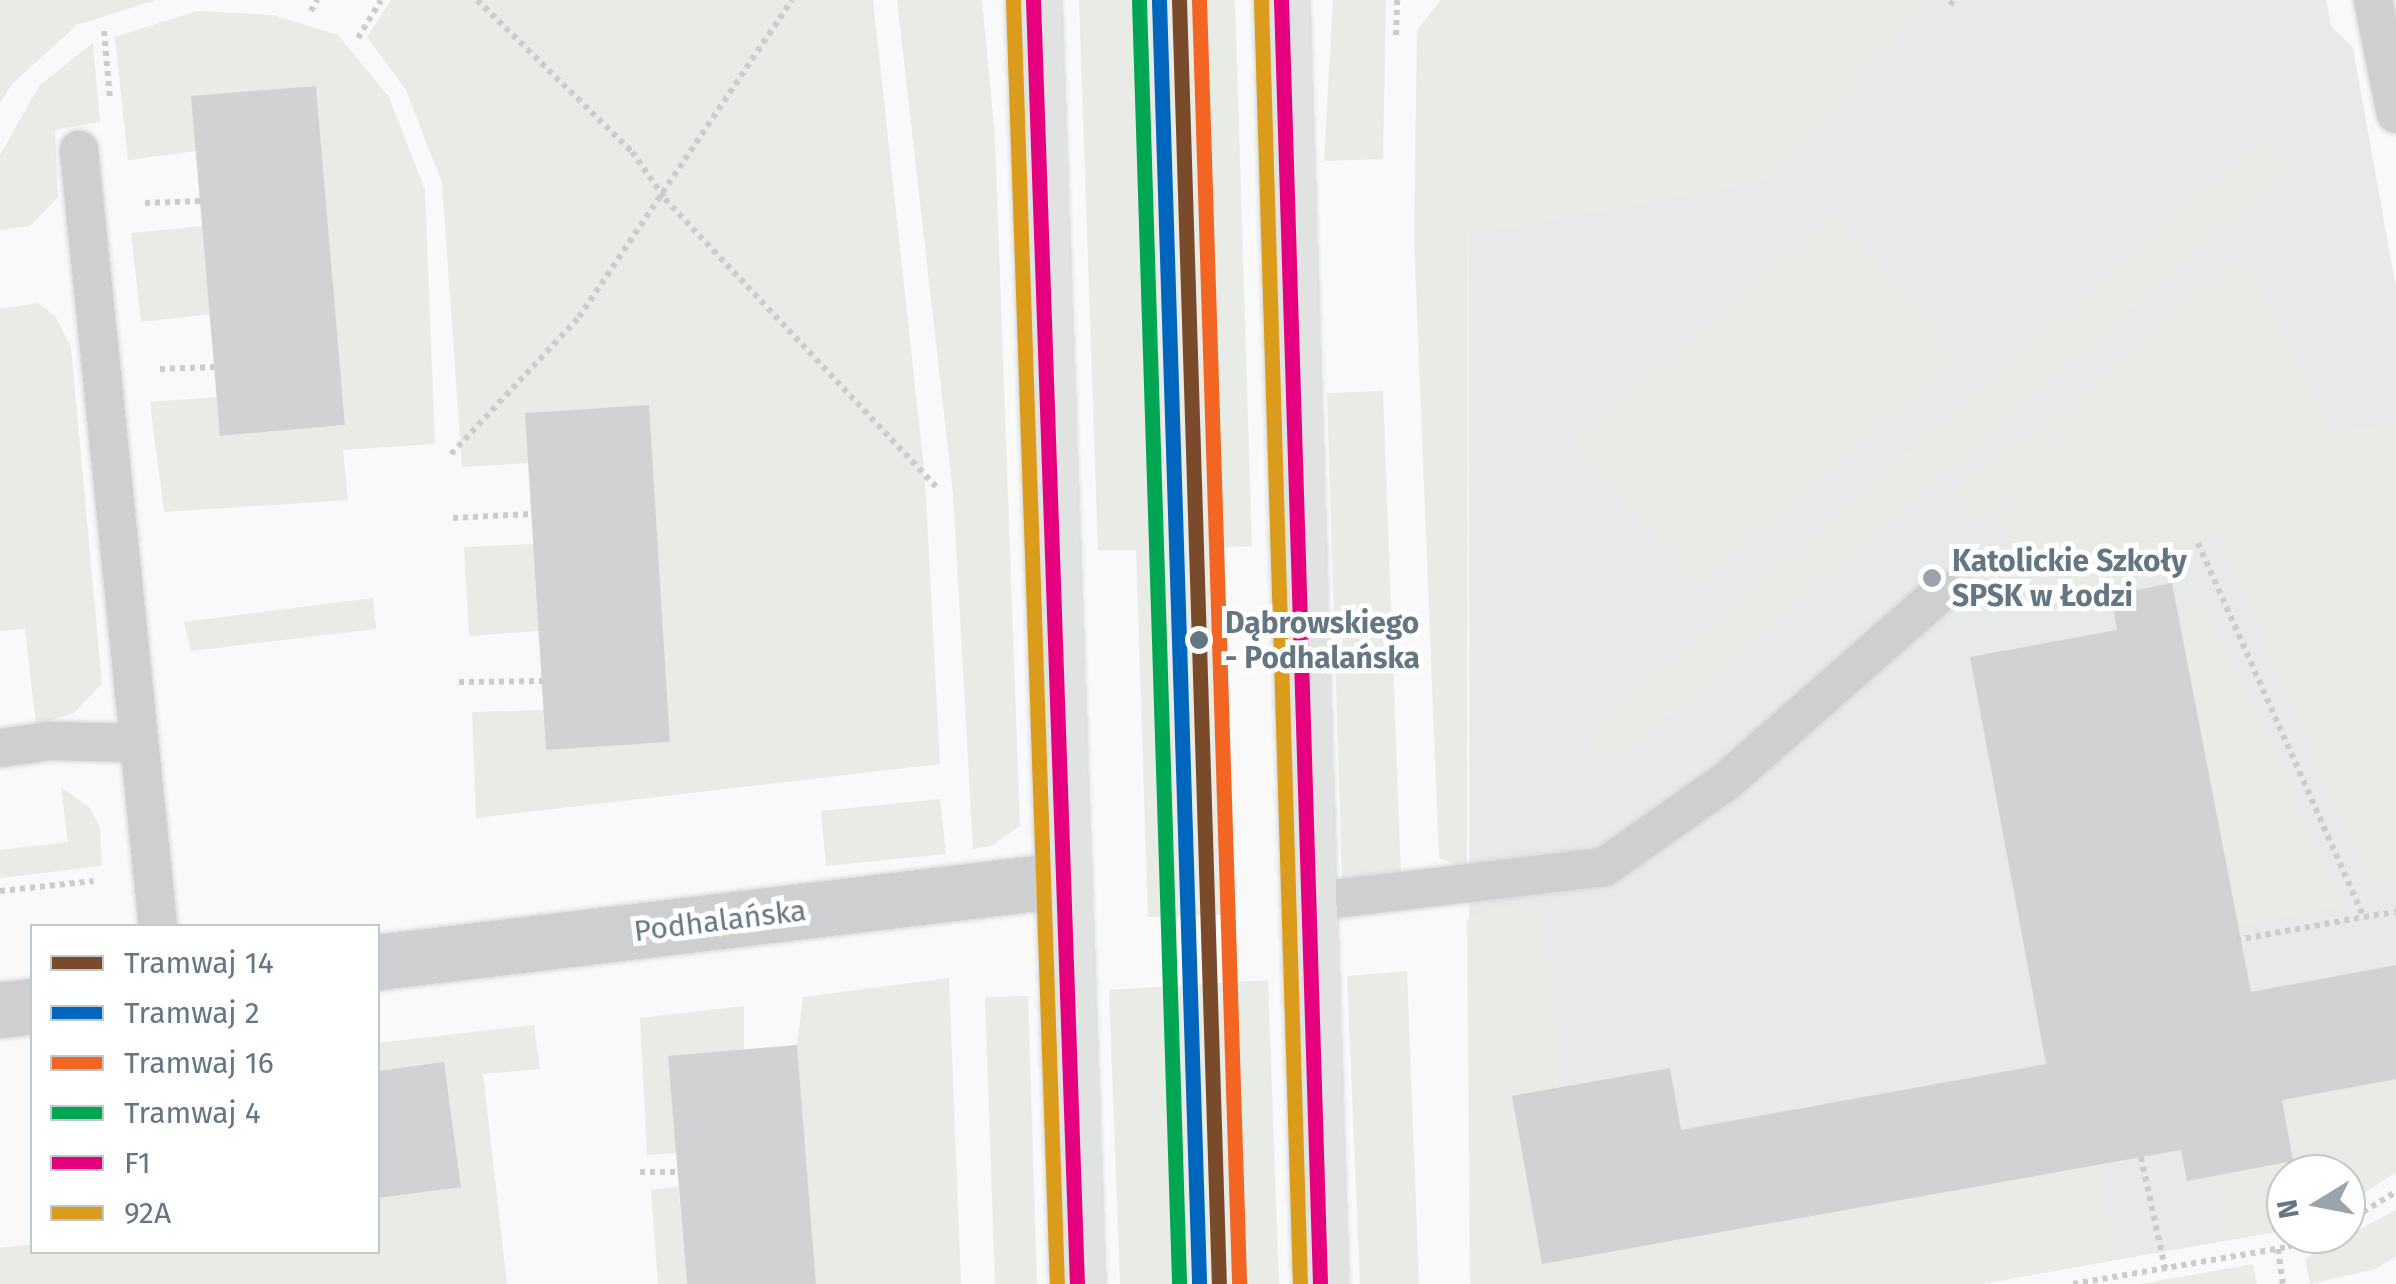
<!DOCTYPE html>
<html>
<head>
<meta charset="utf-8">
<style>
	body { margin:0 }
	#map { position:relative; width:2396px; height:1284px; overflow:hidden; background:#f9f9f9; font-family:"Fira Sans",sans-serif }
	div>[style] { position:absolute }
	.built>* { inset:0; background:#e8e9e9 }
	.green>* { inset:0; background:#e8ebe6 }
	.building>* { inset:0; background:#d0d2d3 }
	.path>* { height:6px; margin-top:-3px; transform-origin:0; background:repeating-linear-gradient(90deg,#cbcccd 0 5px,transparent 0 10px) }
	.roads { filter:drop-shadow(0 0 2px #d5d6d7) drop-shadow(0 0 2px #d5d6d7) }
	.lane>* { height:38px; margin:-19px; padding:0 19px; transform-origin:19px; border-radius:19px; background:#cecfd0 }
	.street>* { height:55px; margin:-27.5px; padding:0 27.5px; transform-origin:27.5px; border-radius:27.5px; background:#cecfd0 }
	.secondary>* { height:55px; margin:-27.5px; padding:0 27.5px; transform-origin:27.5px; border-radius:27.5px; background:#e1e2e2 }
	.bus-1>* { height:15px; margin:-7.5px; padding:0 7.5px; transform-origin:7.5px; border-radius:7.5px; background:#e5007d }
	.bus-2>* { height:15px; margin:-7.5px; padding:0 7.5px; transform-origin:7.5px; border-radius:7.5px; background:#da9c1a }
	.tram-1>* { height:15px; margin:-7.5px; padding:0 7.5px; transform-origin:7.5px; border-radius:7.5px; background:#7a4b2a }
	.tram-2>* { height:15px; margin:-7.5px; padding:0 7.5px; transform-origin:7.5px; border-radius:7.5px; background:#0065bd }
	.tram-3>* { height:15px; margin:-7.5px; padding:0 7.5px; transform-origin:7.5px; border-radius:7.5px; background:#f26522 }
	.tram-4>* { height:15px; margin:-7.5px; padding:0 7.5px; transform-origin:7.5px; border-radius:7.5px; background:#00a651 }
	.dots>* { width:28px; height:28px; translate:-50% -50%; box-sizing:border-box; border:5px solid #fff; border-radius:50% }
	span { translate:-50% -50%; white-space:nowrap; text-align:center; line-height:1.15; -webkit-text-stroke:10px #fff; paint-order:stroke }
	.poi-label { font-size:30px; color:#657683; font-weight:700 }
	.left { translate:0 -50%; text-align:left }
	.stop-label { font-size:30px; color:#657683; font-weight:700 }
	.street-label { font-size:30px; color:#657683 }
	.legend { position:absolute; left:30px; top:924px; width:350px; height:330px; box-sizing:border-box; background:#fff; border:2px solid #c1c8cd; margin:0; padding:12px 18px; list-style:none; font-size:30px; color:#657683 }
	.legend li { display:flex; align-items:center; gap:20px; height:50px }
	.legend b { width:50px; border:2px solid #c1c8cd }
	.north { position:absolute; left:2266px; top:1154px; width:100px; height:100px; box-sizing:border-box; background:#fff; border:2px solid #c1c8cd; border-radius:50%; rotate:260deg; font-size:28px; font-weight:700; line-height:40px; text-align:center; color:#657683 }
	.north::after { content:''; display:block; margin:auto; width:35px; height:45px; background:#99a4ac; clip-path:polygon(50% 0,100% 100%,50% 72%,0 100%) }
</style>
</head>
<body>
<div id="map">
	<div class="built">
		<div style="clip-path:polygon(1488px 0,2326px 0,2331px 26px,2353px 48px,2396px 288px,2396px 1172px,2346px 1205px,2346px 1174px,2286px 1174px,2286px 1230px,1981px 1284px,1470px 1284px,1468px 26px)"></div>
	</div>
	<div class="green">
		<div style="clip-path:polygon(0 0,156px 0,77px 25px,11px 85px,0 104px)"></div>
		<div style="clip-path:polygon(391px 0,873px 0,925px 478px,940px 764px,476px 818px,472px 712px,544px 710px,546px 750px,670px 742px,649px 406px,526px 413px,529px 463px,462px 467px,442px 183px,406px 90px,367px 37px)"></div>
		<div style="clip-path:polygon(897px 0,982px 0,995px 138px,1020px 826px,991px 846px,973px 849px,953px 493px)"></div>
		<div style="clip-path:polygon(1079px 0,1235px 0,1252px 546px,1210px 548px,1222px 915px,1148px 917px,1136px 550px,1098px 550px)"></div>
		<div style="clip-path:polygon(1333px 0,1386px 0,1383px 159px,1324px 161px)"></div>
		<div style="clip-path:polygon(1441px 0,1925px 0,1889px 49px,1765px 181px,1468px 236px,1467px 869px,1439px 858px,1414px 238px,1417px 30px)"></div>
		<div style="clip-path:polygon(197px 11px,273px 15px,338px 35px,389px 97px,425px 190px,435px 444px,343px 450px,348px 500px,164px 512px,150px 402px,217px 397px,221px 436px,345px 425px,316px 87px,196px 151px,128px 160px,115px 37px)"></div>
		<div style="clip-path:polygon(93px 43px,100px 122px,55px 130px,58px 197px,30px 226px,0 230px,0 155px,39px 86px)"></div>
		<div style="clip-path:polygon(2263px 139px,2290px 170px,1610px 768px,1584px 738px)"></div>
		<div style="clip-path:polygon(1834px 214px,1959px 358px,1698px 586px,1573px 443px)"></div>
		<div style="clip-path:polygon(203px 226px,210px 314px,141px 322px,131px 233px)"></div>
		<div style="clip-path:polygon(2244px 251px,2331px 433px,2396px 422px,2396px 878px,2377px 881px,2360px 865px,2218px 532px,2134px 581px,2063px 599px,1992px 517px,2055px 464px,2058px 441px,2162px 346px,2042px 451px,2048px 461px,1979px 521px,1954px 493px,2023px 433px,2030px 440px)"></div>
		<div style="clip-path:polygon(38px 303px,56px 317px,71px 348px,102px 683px,74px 713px,36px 725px,25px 629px,0 631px,0 309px)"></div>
		<div style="clip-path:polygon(1383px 391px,1401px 877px,1342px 881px,1327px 393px)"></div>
		<div style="clip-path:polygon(534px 544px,539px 631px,469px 636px,464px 547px)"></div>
		<div style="clip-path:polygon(373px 598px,376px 629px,191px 651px,184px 622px)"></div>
		<div style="clip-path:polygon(2205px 604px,2217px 628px,2344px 906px,2237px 926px,2178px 619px)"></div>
		<div style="clip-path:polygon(61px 787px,90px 808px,100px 827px,102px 866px,0 878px,0 850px,68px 842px)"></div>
		<div style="clip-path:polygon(940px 799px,946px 854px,826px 866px,821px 811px)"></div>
		<div style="clip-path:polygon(1497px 908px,1540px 911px,1564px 1087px,1512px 1096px,1542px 1264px,2100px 1164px,2114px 1260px,1981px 1284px,1470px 1284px,1467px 920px)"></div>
		<div style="clip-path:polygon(1407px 971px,1419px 1284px,1360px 1284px,1347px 976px)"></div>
		<div style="clip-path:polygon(949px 978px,961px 1284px,816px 1284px,797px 1045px,803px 997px)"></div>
		<div style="clip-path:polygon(1268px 980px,1279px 1284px,1120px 1284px,1109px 990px)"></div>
		<div style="clip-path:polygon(1028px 996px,1037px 1284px,995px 1284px,985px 997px)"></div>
		<div style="clip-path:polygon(744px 1006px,744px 1050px,676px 1153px,647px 1155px,640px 1018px)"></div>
		<div style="clip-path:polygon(534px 1025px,540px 1069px,483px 1074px,507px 1284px,0 1284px,0 1248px,32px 1244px,32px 1252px,378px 1252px,378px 1198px,461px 1186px,444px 1063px,378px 1071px,378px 1043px)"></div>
		<div style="clip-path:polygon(2396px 1079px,2396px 1172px,2346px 1205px,2346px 1174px,2286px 1174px,2286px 1230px,2229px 1240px,2219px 1174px,2293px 1161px,2284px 1099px)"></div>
		<div style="clip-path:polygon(678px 1186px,687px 1284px,658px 1284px,651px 1190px)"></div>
		<div style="clip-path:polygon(2396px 1210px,2396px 1256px,2376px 1269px,2310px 1284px,2305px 1258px)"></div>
		<div style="clip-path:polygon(2253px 1264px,2257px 1284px,2141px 1284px)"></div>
	</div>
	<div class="building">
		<div style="clip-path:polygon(316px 86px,345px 425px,220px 436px,191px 96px)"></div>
		<div style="clip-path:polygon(649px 405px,670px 742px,546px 750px,525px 413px)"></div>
		<div style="clip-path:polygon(2172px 583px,2251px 992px,2396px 965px,2396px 1079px,2282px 1100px,2293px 1161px,2187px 1181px,2181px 1150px,1542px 1264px,1512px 1096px,1670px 1068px,1681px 1130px,2046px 1064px,1970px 657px,2117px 630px,2111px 595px)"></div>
		<div style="clip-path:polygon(797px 1045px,816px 1284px,687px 1284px,668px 1056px)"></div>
		<div style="clip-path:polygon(444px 1062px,461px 1187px,378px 1198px,378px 1071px)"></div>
	</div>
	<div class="path">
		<div style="left:477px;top:0;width:217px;rotate:44.4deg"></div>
		<div style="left:632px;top:152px;width:57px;rotate:54.9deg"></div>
		<div style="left:665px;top:199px;width:398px;rotate:46.7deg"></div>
		<div style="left:1950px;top:5px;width:6px;rotate:-51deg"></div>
		<div style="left:311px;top:11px;width:13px;rotate:-61deg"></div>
		<div style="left:104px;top:31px;width:69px;rotate:85deg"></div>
		<div style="left:1396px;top:35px;width:35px;rotate:-88deg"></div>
		<div style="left:358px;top:38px;width:44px;rotate:-58.8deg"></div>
		<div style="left:145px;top:203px;width:56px;rotate:-2deg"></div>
		<div style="left:160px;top:369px;width:54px;rotate:-2.1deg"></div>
		<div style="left:451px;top:454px;width:187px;rotate:-46.9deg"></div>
		<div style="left:579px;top:317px;width:382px;rotate:-56.1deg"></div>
		<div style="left:453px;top:518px;width:78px;rotate:-2.9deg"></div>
		<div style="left:2198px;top:543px;width:409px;rotate:66.1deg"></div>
		<div style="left:2364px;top:917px;width:32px;rotate:-9deg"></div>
		<div style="left:459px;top:682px;width:83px;rotate:-0.7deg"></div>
		<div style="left:0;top:891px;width:94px;rotate:-6.1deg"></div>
		<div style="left:2236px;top:940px;width:130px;rotate:-10.2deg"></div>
		<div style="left:2141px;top:1157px;width:114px;rotate:77.8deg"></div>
		<div style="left:640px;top:1172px;width:37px"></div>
		<div style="left:2346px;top:1222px;width:58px;rotate:-31deg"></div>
		<div style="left:2278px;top:1249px;width:35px;rotate:82deg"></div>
		<div style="left:2073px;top:1284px;width:218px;rotate:-9.8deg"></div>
		<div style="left:2288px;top:1247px;width:33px;rotate:-23deg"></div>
	</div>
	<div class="roads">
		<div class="lane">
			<div style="left:2373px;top:0;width:116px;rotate:78.6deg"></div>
			<div style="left:79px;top:150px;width:780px;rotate:84.19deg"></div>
			<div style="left:0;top:748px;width:49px;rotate:-8.1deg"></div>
			<div style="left:49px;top:741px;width:87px;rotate:1.3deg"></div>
			<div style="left:1310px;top:902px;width:296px;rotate:-6.8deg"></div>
			<div style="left:1604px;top:867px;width:153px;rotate:-35.1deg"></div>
			<div style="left:1729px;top:779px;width:284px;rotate:-41.4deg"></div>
		</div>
		<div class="street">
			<div style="left:378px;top:962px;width:689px;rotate:-6.84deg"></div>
			<div style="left:0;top:1010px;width:32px;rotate:-7deg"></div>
		</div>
		<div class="secondary">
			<div style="left:1033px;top:0;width:1285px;rotate:88.04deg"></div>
			<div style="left:1281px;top:0;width:1285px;rotate:88.26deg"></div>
		</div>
	</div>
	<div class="bus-1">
		<div style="left:1033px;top:0;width:1285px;rotate:88.04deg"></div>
		<div style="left:1281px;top:0;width:1285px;rotate:88.26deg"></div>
	</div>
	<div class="bus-2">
		<div style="left:1013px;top:1px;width:1284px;rotate:88.04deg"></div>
		<div style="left:1261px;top:1px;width:1284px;rotate:88.26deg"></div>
	</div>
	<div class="tram-1">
		<div style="left:1179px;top:0;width:1285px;rotate:88.22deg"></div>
	</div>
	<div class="tram-2">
		<div style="left:1159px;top:1px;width:1284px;rotate:88.21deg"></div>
	</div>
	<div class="tram-3">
		<div style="left:1199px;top:0;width:1284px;rotate:88.21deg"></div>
	</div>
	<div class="tram-4">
		<div style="left:1139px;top:1px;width:1284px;rotate:88.21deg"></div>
	</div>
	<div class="dots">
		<div style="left:1932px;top:578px;background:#99a4ac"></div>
		<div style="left:1199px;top:640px;background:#657683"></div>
	</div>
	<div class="poi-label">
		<span class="left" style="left:1952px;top:578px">Katolickie Szkoły<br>SPSK w Łodzi</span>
	</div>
	<div class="stop-label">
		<span class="left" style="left:1225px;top:640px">Dąbrowskiego<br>- Podhalańska</span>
	</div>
	<div class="street-label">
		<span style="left:720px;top:921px;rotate:-7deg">Podhalańska</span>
	</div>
	<ul class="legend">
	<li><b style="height:12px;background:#7a4b2a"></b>Tramwaj 14</li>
	<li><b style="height:12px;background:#0065bd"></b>Tramwaj 2</li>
	<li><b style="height:12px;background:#f26522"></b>Tramwaj 16</li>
	<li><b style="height:12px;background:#00a651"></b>Tramwaj 4</li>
	<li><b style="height:12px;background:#e5007d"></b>F1</li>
	<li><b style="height:12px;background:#da9c1a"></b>92A</li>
	</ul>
	<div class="north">N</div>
</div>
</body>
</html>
